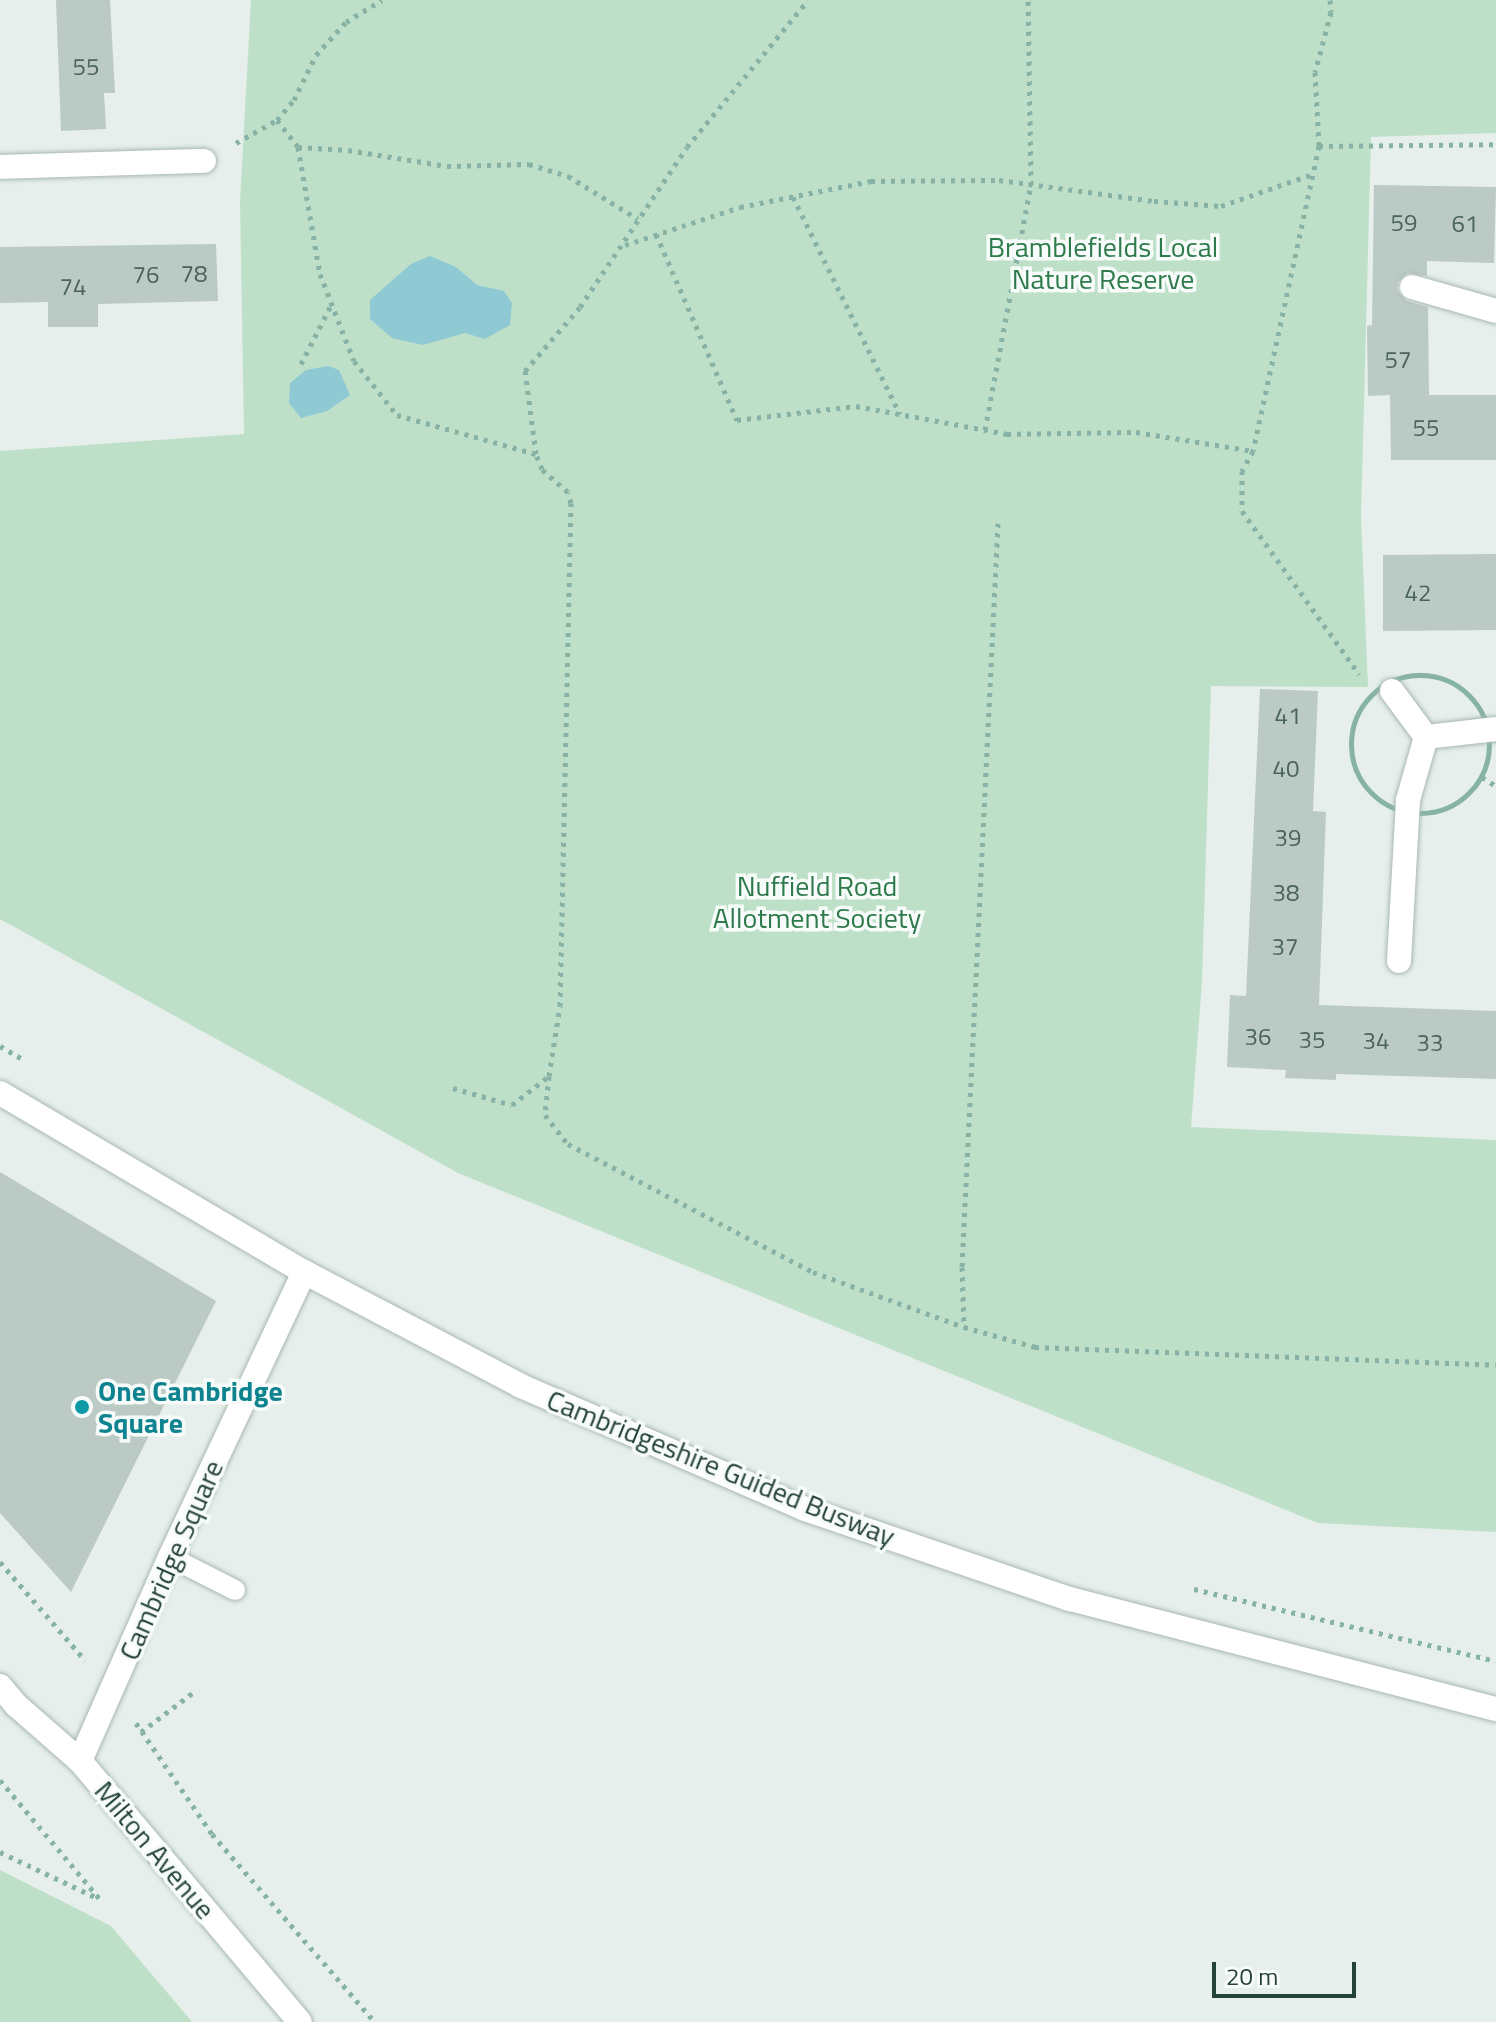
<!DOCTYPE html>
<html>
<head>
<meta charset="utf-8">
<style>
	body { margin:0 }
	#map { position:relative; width:1496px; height:2022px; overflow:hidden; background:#e6efeb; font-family:"Titillium Web",sans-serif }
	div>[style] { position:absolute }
	.green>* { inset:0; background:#bfe0c8 }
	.water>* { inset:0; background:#8ec9d4 }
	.building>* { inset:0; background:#bbcac4 }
	.path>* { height:5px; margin-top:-2.5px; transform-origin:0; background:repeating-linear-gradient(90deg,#86b3a5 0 4px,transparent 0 10px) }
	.path>.ring { margin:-2.5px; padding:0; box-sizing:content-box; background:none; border:5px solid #86b3a5; border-radius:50% }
	.roads { filter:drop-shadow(0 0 2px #a8b8b2) drop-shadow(0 0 2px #a8b8b2) }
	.lane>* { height:20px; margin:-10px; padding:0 10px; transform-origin:10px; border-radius:10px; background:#fff }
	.street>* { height:24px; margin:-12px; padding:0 12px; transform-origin:12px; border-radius:12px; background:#fff }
	.dots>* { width:22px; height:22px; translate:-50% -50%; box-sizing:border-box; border:4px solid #f7fbf9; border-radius:50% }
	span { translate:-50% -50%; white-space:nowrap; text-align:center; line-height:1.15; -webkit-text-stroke:7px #f7fbf9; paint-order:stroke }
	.number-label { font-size:24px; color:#4a645c }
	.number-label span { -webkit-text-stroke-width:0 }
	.park-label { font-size:28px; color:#2d7a4b }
	.culture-label { font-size:28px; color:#0d838f; font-weight:700 }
	.left { translate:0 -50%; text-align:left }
	.street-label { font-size:28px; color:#24423a }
	.scale { position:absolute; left:1212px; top:1962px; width:144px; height:36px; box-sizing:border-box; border:4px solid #24423a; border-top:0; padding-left:10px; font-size:24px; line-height:28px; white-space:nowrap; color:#24423a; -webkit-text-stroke:6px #f7fbf9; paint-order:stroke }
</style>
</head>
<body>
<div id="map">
	<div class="green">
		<div style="clip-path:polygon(251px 0,1496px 0,1496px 133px,1371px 137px,1361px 517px,1368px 687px,1211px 686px,1202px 982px,1191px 1127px,1496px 1140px,1496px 1532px,1318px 1523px,458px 1173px,0 919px,0 451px,244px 434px,240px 201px)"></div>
		<div style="clip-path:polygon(0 1870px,111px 1926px,192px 2022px,0 2022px)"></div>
	</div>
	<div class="water">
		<div style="clip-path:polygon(430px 256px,456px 267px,477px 285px,504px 291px,512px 303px,510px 325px,485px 339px,465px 333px,423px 345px,392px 338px,370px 319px,370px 300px,411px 264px)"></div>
		<div style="clip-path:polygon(328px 366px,339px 370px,350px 395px,327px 411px,301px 418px,289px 403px,290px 383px,306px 370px)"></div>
	</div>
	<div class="building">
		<div style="clip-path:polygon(56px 0,110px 0,115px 93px,104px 93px,106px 129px,61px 131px)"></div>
		<div style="clip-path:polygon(1374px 185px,1496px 187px,1494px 263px,1427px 261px,1427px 276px,1408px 273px,1398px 282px,1397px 290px,1407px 301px,1428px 307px,1429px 395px,1496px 395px,1496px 460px,1391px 460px,1390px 395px,1368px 396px,1367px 326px,1372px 325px)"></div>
		<div style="clip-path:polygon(216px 244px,218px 301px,98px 304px,98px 327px,48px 327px,48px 302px,0 303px,0 247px)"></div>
		<div style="clip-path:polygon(1496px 554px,1496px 630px,1383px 631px,1383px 555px)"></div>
		<div style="clip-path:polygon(1260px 689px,1318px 691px,1313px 811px,1326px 812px,1319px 1005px,1496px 1011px,1496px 1079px,1336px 1074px,1336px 1080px,1285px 1078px,1286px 1070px,1227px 1067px,1230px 995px,1246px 996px)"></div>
		<div style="clip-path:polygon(0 1172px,216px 1301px,71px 1592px,0 1513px)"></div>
	</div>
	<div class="path">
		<div style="left:1330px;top:0;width:12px;rotate:85deg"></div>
		<div style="left:1331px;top:12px;width:62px;rotate:104.9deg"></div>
		<div style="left:1315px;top:72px;width:74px;rotate:86.9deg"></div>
		<div style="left:1319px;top:146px;width:312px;rotate:102.2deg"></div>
		<div style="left:1253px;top:451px;width:23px;rotate:119deg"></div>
		<div style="left:1242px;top:471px;width:40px;rotate:90deg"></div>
		<div style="left:1242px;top:511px;width:201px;rotate:54.3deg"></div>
		<div style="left:277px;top:120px;width:34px;rotate:52deg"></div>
		<div style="left:298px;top:147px;width:129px;rotate:80.2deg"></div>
		<div style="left:320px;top:274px;width:93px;rotate:68.7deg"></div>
		<div style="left:354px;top:361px;width:69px;rotate:51.5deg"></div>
		<div style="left:397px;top:415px;width:144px;rotate:15.7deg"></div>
		<div style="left:536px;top:454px;width:84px;rotate:-97.5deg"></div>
		<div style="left:525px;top:371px;width:84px;rotate:-49.3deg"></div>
		<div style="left:580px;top:307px;width:192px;rotate:-56.2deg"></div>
		<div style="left:687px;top:147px;width:190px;rotate:-50.5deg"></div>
		<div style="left:236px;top:143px;width:47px;rotate:-29.3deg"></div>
		<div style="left:277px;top:120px;width:26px;rotate:-50deg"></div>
		<div style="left:294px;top:100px;width:50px;rotate:-63.9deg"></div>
		<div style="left:316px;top:55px;width:45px;rotate:-47.7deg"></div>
		<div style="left:346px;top:22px;width:42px;rotate:-31.4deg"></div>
		<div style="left:1319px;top:146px;width:177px;rotate:-0.6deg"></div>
		<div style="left:298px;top:147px;width:50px;rotate:3.4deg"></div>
		<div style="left:348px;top:150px;width:100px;rotate:9.2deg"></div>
		<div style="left:447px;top:166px;width:82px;rotate:-1.4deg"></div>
		<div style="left:529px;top:164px;width:41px;rotate:17.1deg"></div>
		<div style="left:568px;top:176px;width:82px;rotate:31.6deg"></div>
		<div style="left:793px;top:197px;width:242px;rotate:63.8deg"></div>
		<div style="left:656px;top:234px;width:203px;rotate:66.5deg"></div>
		<div style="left:737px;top:420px;width:120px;rotate:-6.7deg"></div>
		<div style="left:856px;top:406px;width:154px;rotate:10.5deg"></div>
		<div style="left:1007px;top:434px;width:129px;rotate:-0.9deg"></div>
		<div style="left:1136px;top:432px;width:119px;rotate:9.2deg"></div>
		<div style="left:625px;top:245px;width:121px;rotate:-18.3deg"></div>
		<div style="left:740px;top:207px;width:134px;rotate:-11.2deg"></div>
		<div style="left:871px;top:181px;width:128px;rotate:-0.4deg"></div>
		<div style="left:999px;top:180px;width:156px;rotate:7.7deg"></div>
		<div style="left:1154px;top:201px;width:67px;rotate:4.3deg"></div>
		<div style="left:1221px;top:206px;width:97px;rotate:-19.2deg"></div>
		<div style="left:301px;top:364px;width:66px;rotate:-63deg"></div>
		<div style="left:985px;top:430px;width:249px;rotate:-79.4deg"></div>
		<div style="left:1031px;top:185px;width:185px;rotate:-90.9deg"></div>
		<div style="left:998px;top:523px;width:745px;rotate:92.77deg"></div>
		<div style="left:962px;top:1267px;width:60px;rotate:88.1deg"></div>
		<div style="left:964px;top:1327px;width:74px;rotate:15.7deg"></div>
		<div style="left:1035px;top:1347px;width:461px;rotate:2.2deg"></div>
		<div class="ring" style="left:1351px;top:675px;width:133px;height:133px"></div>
		<div style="left:1482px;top:777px;width:17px;rotate:33deg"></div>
		<div style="left:0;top:1046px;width:24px;rotate:30deg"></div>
		<div style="left:549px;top:1076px;width:39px;rotate:96deg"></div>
		<div style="left:545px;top:1115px;width:37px;rotate:52deg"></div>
		<div style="left:568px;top:1144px;width:276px;rotate:27.6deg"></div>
		<div style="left:813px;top:1272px;width:161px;rotate:20deg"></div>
		<div style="left:453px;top:1088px;width:61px;rotate:16.1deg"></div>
		<div style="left:512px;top:1105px;width:47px;rotate:-38.1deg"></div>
		<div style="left:549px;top:1076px;width:71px;rotate:-81.1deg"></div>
		<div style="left:560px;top:1006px;width:503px;rotate:-88.75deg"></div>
		<div style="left:571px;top:503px;width:11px;rotate:-105deg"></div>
		<div style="left:568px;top:492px;width:35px;rotate:-139deg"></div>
		<div style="left:542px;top:469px;width:16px;rotate:-112deg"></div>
		<div style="left:0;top:1562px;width:130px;rotate:49.1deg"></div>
		<div style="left:1194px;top:1589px;width:310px;rotate:13.4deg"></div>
		<div style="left:136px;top:1723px;width:135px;rotate:55.6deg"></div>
		<div style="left:212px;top:1834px;width:249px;rotate:49.1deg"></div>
		<div style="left:141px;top:1732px;width:68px;rotate:-37.2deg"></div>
		<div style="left:0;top:1780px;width:155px;rotate:50deg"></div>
		<div style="left:0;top:1852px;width:105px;rotate:25.3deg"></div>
	</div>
	<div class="roads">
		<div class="lane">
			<div style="left:170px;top:1557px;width:73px;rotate:26.9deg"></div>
		</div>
		<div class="street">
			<div style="left:0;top:167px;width:204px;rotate:-1.7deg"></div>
			<div style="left:1412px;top:287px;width:87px;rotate:15.9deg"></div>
			<div style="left:1392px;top:691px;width:57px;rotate:53.5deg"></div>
			<div style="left:1399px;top:961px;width:161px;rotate:-86.8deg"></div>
			<div style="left:1408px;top:800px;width:66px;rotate:-74.1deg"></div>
			<div style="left:1426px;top:737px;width:70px;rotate:-6.5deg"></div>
			<div style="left:0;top:1093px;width:353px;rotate:30.5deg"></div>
			<div style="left:304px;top:1272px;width:245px;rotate:27.7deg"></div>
			<div style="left:521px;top:1386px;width:309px;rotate:23.4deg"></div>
			<div style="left:805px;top:1509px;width:280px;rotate:18.8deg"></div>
			<div style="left:1070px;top:1599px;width:440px;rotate:14.5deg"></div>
			<div style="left:0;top:1686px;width:25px;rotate:50deg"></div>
			<div style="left:16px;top:1705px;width:85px;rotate:41.2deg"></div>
			<div style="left:80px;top:1761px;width:341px;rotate:49.9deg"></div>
			<div style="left:80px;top:1761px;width:223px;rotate:-66.2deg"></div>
			<div style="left:170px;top:1557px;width:315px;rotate:-64.8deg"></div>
		</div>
	</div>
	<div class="dots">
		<div style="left:82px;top:1407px;background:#0f9aa8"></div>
	</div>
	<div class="number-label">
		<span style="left:86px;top:67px">55</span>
		<span style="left:1404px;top:223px">59</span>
		<span style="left:1465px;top:224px">61</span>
		<span style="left:194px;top:274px">78</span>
		<span style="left:146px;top:275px">76</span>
		<span style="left:73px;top:287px">74</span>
		<span style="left:1398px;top:360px">57</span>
		<span style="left:1426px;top:428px">55</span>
		<span style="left:1418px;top:593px">42</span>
		<span style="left:1288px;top:716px">41</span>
		<span style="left:1286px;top:769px">40</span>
		<span style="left:1288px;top:838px">39</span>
		<span style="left:1286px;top:893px">38</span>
		<span style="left:1285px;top:947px">37</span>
		<span style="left:1258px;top:1037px">36</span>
		<span style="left:1312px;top:1040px">35</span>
		<span style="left:1376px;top:1041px">34</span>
		<span style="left:1430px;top:1043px">33</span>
	</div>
	<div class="park-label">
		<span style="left:1103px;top:263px">Bramblefields Local<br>Nature Reserve</span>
		<span style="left:817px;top:902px">Nuffield Road<br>Allotment Society</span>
	</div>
	<div class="culture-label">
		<span class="left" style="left:98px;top:1407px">One Cambridge<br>Square</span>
	</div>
	<div class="street-label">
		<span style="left:721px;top:1468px;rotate:22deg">Cambridgeshire Guided Busway</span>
		<span style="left:171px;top:1560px;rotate:-66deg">Cambridge Square</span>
		<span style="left:155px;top:1850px;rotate:50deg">Milton Avenue</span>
	</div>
	<div class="scale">20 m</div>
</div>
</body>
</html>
